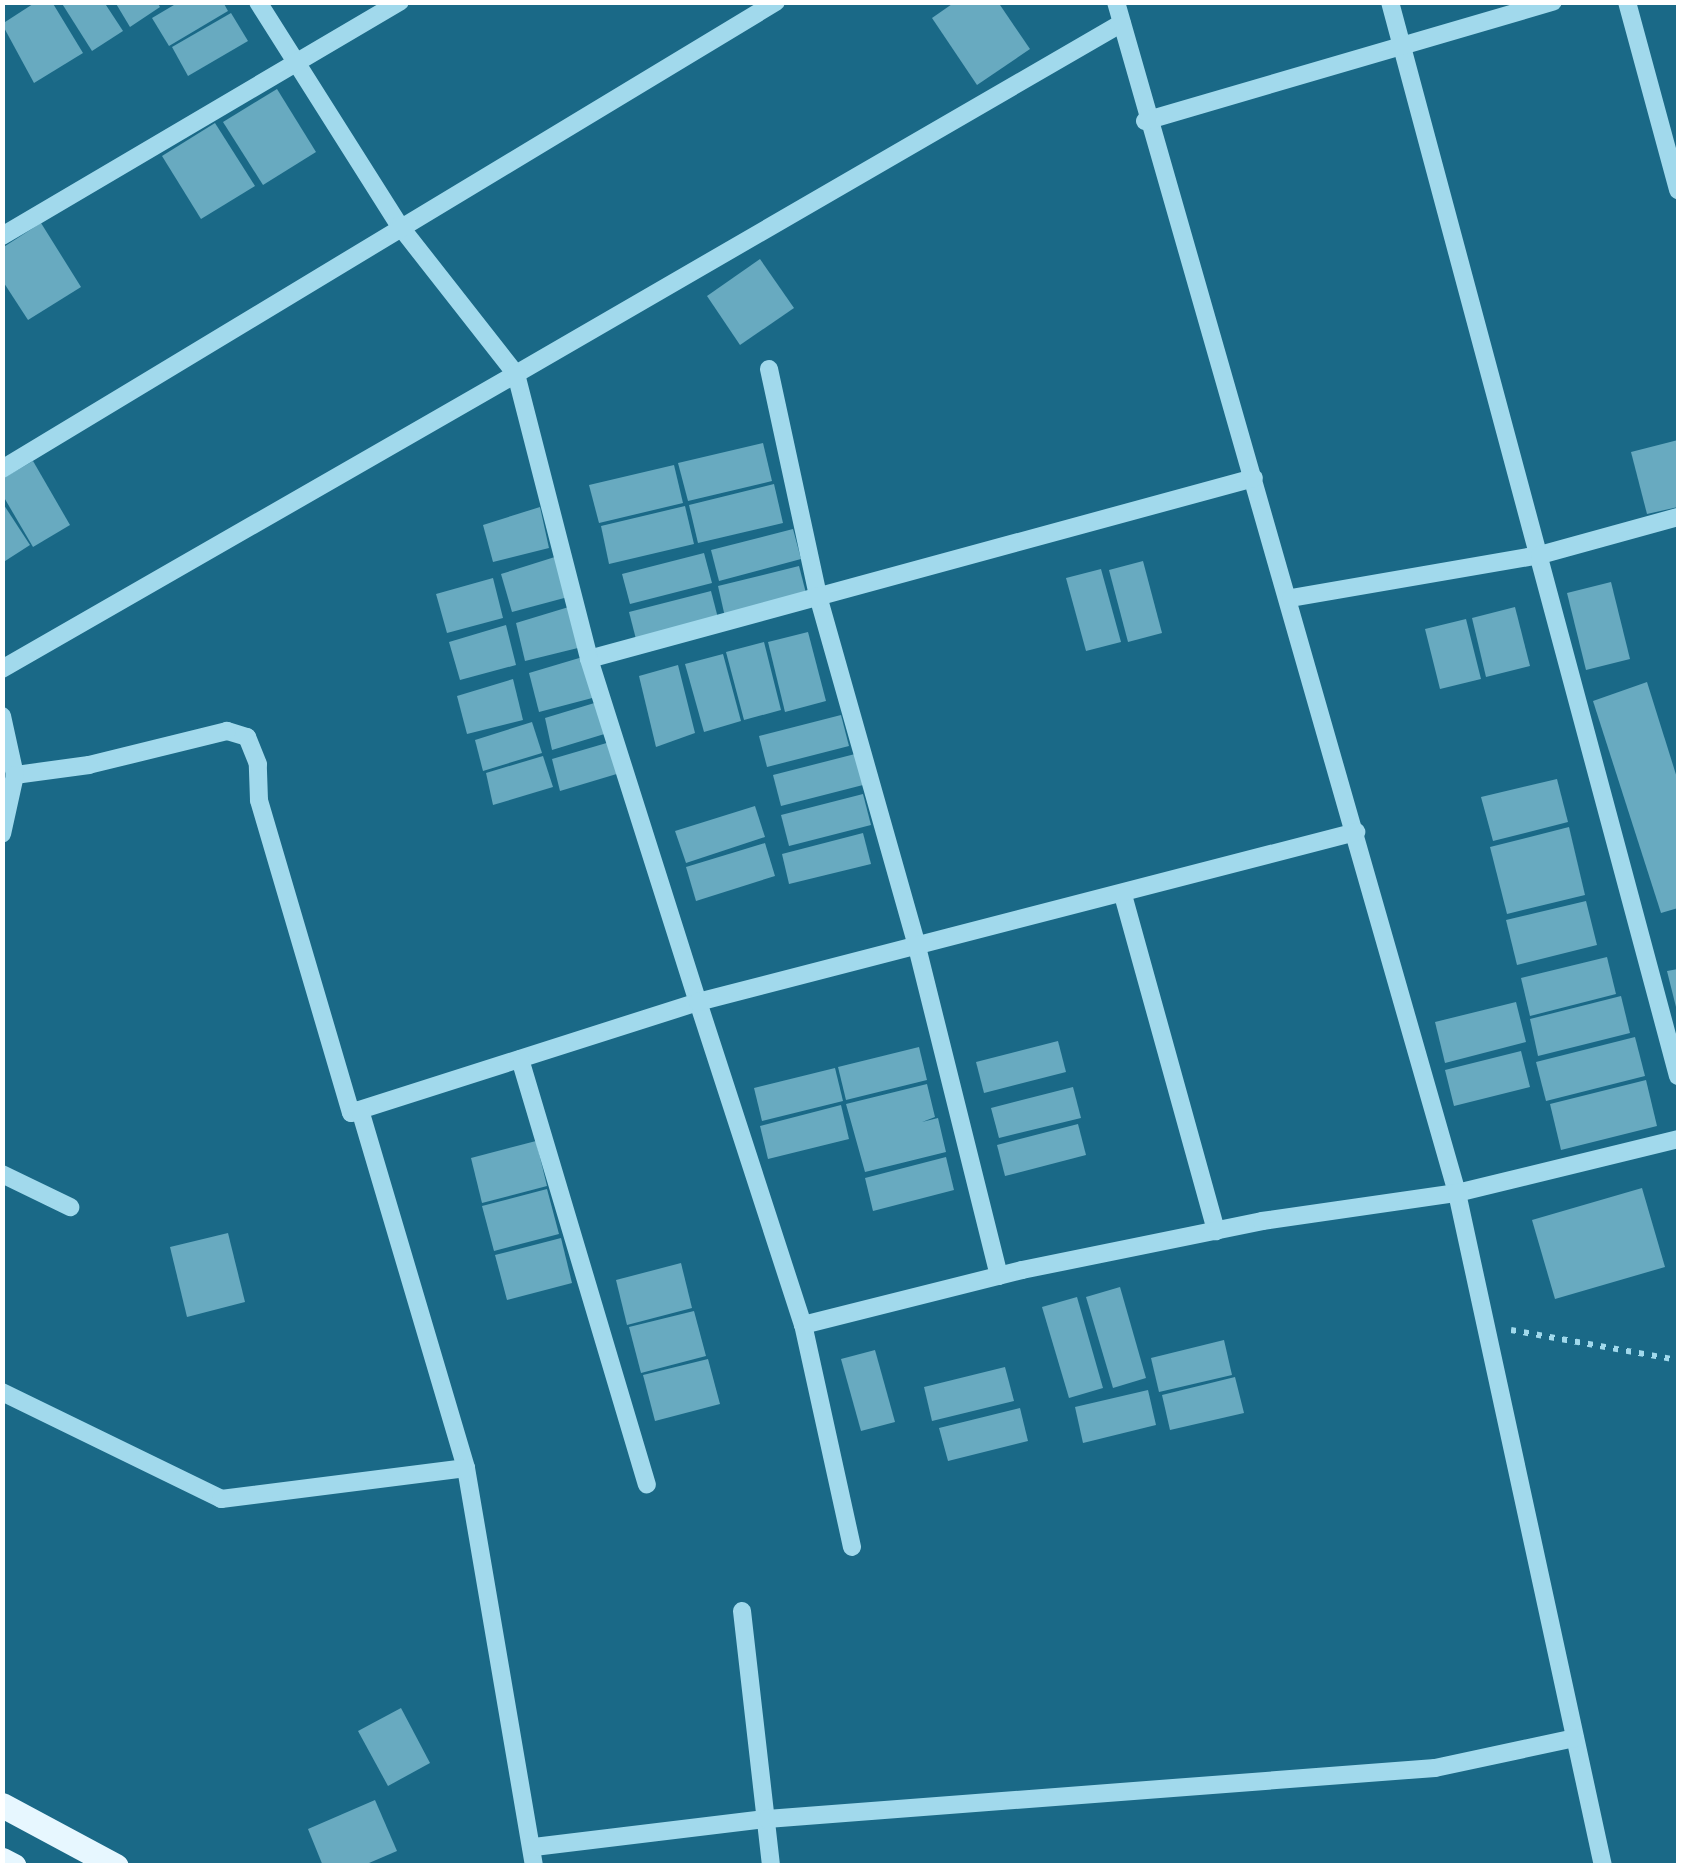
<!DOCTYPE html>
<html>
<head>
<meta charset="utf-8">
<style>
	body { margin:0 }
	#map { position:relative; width:1681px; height:1868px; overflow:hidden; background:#1a6987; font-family:Raleway,sans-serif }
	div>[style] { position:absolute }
	.building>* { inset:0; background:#68aac0 }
	.path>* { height:6px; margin-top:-3px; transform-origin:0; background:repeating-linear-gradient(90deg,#a1d9ec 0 5px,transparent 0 13px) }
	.minor>* { height:18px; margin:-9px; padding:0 9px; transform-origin:9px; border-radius:9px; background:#a1d9ec }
	.major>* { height:25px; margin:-12.5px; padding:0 12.5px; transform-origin:12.5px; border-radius:12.5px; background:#e7f7ff }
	span { translate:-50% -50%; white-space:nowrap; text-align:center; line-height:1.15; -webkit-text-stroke:10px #1a6987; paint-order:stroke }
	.frame { position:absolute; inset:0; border:5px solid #fff; pointer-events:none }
</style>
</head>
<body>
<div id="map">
	<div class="building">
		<div style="clip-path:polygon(36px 2px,52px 2px,83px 53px,34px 83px,2px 24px)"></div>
		<div style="clip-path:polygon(61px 2px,104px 2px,123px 31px,92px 51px)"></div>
		<div style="clip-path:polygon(115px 2px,157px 2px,160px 7px,130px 27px)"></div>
		<div style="clip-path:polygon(179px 2px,223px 2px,228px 11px,169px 46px,152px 18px)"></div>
		<div style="clip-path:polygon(955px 2px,998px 2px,1030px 49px,977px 85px,932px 18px)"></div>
		<div style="clip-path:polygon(231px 13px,248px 41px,188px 76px,172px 47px)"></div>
		<div style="clip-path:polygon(277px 89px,316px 152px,263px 185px,223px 122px)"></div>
		<div style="clip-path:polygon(215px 123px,255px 186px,201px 219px,162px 156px)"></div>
		<div style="clip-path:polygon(41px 223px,81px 287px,28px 320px,2px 280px,2px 248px)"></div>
		<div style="clip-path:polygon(760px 259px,794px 308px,740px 345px,707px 296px)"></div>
		<div style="clip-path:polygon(1678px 440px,1678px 507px,1647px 514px,1631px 452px)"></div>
		<div style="clip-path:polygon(763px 443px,772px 481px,688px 501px,678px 463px)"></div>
		<div style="clip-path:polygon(33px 461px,70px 525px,33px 547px,2px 494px,2px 479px)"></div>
		<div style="clip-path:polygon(674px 465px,683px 503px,599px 523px,589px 485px)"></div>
		<div style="clip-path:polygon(774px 484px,783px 523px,698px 543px,689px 505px)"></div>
		<div style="clip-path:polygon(2px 502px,30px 545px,2px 563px)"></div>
		<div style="clip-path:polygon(685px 506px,694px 544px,609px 564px,601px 526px)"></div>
		<div style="clip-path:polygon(540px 507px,549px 548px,493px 562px,483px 525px)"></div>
		<div style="clip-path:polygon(793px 529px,801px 559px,719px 581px,711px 550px)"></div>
		<div style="clip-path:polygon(704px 553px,712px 583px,630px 604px,622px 574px)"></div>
		<div style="clip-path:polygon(558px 556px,568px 597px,512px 612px,501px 574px)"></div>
		<div style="clip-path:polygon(1143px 561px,1162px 633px,1128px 642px,1109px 570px)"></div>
		<div style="clip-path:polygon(799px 566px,807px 597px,725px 617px,718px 586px)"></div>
		<div style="clip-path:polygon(1101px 569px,1121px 642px,1086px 651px,1066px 578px)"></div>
		<div style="clip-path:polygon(493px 578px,503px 618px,447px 633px,436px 594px)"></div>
		<div style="clip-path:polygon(1611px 582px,1630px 659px,1586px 670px,1567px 593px)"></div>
		<div style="clip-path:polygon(711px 591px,719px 622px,637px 643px,629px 612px)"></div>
		<div style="clip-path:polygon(572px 606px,582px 647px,525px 661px,516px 623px)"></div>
		<div style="clip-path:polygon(1515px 607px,1530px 666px,1486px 677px,1472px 618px)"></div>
		<div style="clip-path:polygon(1466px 619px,1481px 679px,1440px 689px,1425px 629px)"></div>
		<div style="clip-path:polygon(506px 625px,516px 665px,460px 680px,449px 642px)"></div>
		<div style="clip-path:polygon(808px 632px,826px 701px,785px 712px,768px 642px)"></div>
		<div style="clip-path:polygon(764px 642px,781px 710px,744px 720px,726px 652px)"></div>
		<div style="clip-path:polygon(723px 654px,741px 721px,704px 732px,685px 664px)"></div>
		<div style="clip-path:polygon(586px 656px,596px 697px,539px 712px,529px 673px)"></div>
		<div style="clip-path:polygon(678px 665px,695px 733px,656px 747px,639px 676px)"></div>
		<div style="clip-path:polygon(513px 679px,523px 720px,467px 734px,457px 696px)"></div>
		<div style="clip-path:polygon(1647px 682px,1678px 781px,1678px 908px,1661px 913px,1593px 701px)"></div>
		<div style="clip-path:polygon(601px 701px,611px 732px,552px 750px,545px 718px)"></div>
		<div style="clip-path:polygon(841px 715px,849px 746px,767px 767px,759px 736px)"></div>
		<div style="clip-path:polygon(532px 722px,542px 753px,483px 771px,475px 740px)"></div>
		<div style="clip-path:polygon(610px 742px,620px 773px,560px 791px,552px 759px)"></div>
		<div style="clip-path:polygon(855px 754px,863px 785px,781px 806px,773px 775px)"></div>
		<div style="clip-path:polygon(543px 756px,553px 787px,493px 805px,486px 773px)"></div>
		<div style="clip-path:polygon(1557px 779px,1568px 822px,1493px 841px,1481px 797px)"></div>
		<div style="clip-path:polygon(863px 794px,871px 825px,789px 846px,781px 815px)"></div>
		<div style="clip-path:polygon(755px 806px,765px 837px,686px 863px,675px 831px)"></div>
		<div style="clip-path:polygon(1569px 827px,1585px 895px,1507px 914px,1490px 847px)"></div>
		<div style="clip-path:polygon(863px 833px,871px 864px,789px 884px,782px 854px)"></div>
		<div style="clip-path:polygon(765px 843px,775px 876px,696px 901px,686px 867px)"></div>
		<div style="clip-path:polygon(1586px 901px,1597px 945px,1517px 965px,1506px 920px)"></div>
		<div style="clip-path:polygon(1607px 957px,1616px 994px,1530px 1016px,1521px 978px)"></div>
		<div style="clip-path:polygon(1678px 969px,1678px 1011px,1677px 1011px,1667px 971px)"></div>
		<div style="clip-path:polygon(1621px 996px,1630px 1033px,1538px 1056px,1530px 1019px)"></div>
		<div style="clip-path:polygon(1516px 1002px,1526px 1042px,1445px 1063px,1435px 1022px)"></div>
		<div style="clip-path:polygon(1635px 1037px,1645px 1076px,1546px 1101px,1536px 1062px)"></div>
		<div style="clip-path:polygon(1058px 1041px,1066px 1072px,984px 1093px,976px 1062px)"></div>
		<div style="clip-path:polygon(919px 1047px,927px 1080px,846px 1100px,838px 1067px)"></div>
		<div style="clip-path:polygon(1521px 1051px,1530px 1087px,1454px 1106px,1445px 1070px)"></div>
		<div style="clip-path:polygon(835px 1068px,843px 1101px,762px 1121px,754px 1088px)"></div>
		<div style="clip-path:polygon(1646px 1080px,1657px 1126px,1561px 1150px,1550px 1104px)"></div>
		<div style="clip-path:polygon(927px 1084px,935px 1117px,922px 1122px,938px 1118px,946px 1152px,865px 1172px,846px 1104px)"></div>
		<div style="clip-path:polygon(1073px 1087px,1081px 1118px,999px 1138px,991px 1108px)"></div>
		<div style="clip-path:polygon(841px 1105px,849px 1139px,768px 1159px,760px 1126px)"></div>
		<div style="clip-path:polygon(1078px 1124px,1086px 1155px,1005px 1176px,997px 1145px)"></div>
		<div style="clip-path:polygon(536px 1141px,547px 1186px,482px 1203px,471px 1158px)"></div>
		<div style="clip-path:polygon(946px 1157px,954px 1190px,873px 1211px,865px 1178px)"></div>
		<div style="clip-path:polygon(1642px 1188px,1665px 1267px,1555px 1299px,1532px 1220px)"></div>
		<div style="clip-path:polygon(547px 1189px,559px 1234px,494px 1251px,482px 1206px)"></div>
		<div style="clip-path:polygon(228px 1233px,245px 1302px,187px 1317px,170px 1247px)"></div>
		<div style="clip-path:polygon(561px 1238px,572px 1283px,507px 1300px,495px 1255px)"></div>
		<div style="clip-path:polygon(681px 1263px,692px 1308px,627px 1325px,616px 1280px)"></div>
		<div style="clip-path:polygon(1120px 1287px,1146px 1378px,1113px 1388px,1086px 1297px)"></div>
		<div style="clip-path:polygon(1077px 1297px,1103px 1388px,1069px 1398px,1042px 1307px)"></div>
		<div style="clip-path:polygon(694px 1311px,706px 1356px,641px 1373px,629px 1327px)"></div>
		<div style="clip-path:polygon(1224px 1340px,1232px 1375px,1159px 1392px,1151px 1358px)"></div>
		<div style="clip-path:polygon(875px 1350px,895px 1422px,861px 1431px,841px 1359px)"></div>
		<div style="clip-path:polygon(708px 1359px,720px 1404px,655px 1421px,643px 1375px)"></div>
		<div style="clip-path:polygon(1005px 1367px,1014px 1401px,932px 1421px,924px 1387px)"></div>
		<div style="clip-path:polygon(1235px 1377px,1244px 1413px,1170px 1430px,1162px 1395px)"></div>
		<div style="clip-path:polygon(1148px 1390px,1156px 1425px,1083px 1443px,1075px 1407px)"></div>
		<div style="clip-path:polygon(1020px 1408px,1028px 1441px,948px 1461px,939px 1428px)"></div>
		<div style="clip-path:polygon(401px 1708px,430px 1763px,388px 1786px,358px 1731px)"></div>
		<div style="clip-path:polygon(375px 1800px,397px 1851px,362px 1866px,323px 1866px,308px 1829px)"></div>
	</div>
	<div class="path">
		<div style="left:1511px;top:1330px;width:170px;rotate:10.2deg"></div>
	</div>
	<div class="minor">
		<div style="left:258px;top:2px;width:264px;rotate:57.7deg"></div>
		<div style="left:399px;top:225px;width:189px;rotate:51.9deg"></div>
		<div style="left:516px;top:374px;width:700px;rotate:-30.08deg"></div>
		<div style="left:1116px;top:2px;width:1239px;rotate:74.02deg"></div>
		<div style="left:1457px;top:1193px;width:689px;rotate:77.76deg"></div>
		<div style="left:1390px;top:2px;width:1112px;rotate:74.99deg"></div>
		<div style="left:1627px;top:2px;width:195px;rotate:74.8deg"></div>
		<div style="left:1145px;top:121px;width:425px;rotate:-16.3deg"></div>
		<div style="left:2px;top:236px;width:462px;rotate:-30.5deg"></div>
		<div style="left:769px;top:369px;width:232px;rotate:77.8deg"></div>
		<div style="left:818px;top:596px;width:365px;rotate:74.2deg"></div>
		<div style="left:917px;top:947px;width:339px;rotate:76deg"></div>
		<div style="left:2px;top:469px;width:904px;rotate:-31.11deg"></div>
		<div style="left:1291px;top:598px;width:253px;rotate:-9.8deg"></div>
		<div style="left:1540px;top:555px;width:143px;rotate:-15.4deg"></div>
		<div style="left:589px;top:659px;width:689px;rotate:-15.23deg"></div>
		<div style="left:2px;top:669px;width:593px;rotate:-29.85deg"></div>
		<div style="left:516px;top:374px;width:294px;rotate:75.6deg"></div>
		<div style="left:589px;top:659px;width:360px;rotate:72.4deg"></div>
		<div style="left:698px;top:1002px;width:364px;rotate:162.3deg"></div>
		<div style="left:351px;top:1113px;width:326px;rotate:-106.4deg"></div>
		<div style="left:259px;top:800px;width:36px;rotate:-92deg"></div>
		<div style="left:258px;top:764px;width:29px;rotate:-112deg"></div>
		<div style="left:247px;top:737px;width:21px;rotate:-163deg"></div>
		<div style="left:227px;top:731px;width:142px;rotate:166.2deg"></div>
		<div style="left:89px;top:765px;width:75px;rotate:172.3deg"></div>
		<div style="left:2px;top:716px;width:60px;rotate:77.6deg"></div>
		<div style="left:15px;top:775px;width:60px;rotate:102.4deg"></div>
		<div style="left:1123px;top:895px;width:349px;rotate:74.5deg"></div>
		<div style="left:520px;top:1059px;width:444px;rotate:73.4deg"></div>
		<div style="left:360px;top:1110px;width:373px;rotate:73.5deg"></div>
		<div style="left:466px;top:1468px;width:404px;rotate:80.3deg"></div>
		<div style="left:2px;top:1174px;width:76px;rotate:25.9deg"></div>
		<div style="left:803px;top:1325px;width:340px;rotate:-108deg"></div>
		<div style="left:698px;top:1002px;width:680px;rotate:-14.49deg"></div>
		<div style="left:2px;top:1392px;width:244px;rotate:26deg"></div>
		<div style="left:221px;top:1499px;width:247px;rotate:-7.2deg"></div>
		<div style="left:852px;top:1547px;width:227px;rotate:-102.4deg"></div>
		<div style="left:803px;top:1325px;width:226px;rotate:-14.1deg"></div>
		<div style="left:1022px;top:1270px;width:245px;rotate:-11.5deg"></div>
		<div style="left:1262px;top:1221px;width:197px;rotate:-8.2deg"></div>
		<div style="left:1457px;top:1193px;width:228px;rotate:-13.7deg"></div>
		<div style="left:742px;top:1611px;width:257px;rotate:83.5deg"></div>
		<div style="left:534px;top:1847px;width:235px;rotate:-6.9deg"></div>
		<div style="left:767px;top:1819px;width:670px;rotate:-4.37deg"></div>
		<div style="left:1435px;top:1768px;width:143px;rotate:-12.1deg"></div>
	</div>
	<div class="major">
		<div style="left:2px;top:1805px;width:129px;rotate:28.2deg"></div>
		<div style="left:2px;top:1860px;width:13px;rotate:27deg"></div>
	</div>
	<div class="frame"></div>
</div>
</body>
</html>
